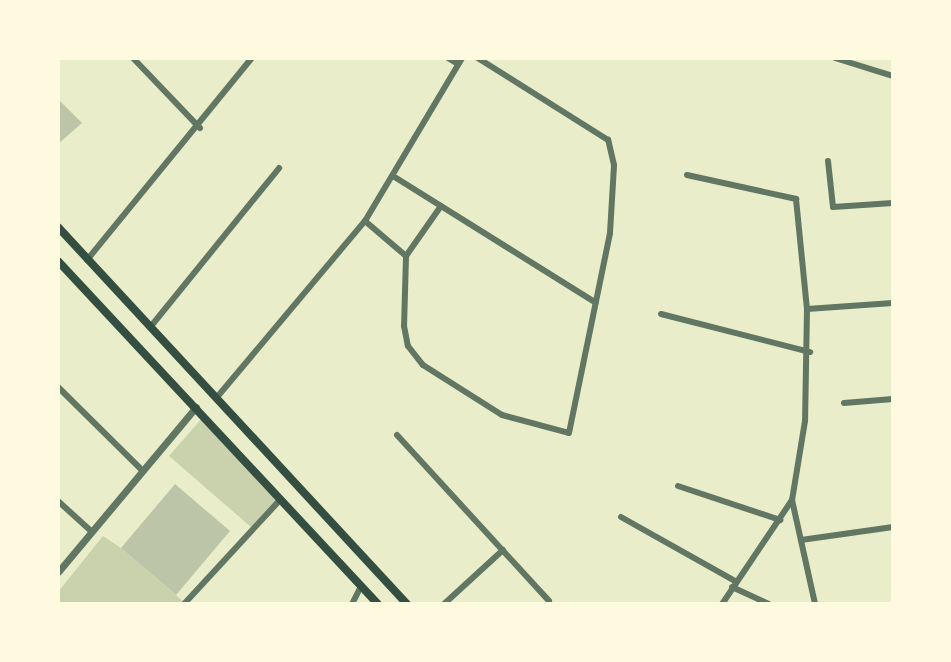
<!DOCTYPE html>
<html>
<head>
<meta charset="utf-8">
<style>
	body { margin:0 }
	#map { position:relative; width:951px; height:662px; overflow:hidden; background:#e9edc9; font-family:"Roboto Serif",serif }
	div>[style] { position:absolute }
	.green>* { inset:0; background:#cad2ad }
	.building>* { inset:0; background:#bcc5a7 }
	.minor>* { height:6px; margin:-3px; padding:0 3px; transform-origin:3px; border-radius:3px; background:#617663 }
	.tertiary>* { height:7px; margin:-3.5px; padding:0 3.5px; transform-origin:3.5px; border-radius:3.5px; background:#617663 }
	.secondary>* { height:8px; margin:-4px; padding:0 4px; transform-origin:4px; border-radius:4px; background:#344e41 }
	span { translate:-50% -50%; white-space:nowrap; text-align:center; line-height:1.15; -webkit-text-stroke:5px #fefae0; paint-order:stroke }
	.frame { position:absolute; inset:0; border:60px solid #fefae0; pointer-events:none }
</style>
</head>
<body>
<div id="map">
	<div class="green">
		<div style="clip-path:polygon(204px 416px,281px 499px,251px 527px,169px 456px)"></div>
		<div style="clip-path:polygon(103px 536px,121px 548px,185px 603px,58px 604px,58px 592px)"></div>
	</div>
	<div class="building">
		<div style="clip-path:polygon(58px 99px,82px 123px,58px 144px)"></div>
		<div style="clip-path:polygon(175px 484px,230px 531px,176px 595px,121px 548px)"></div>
	</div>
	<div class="minor">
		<div style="left:133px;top:58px;width:97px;rotate:46.3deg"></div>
		<div style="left:448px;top:58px;width:12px;rotate:31deg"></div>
		<div style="left:835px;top:58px;width:61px;rotate:17.2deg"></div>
		<div style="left:828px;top:161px;width:46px;rotate:83.8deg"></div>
		<div style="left:833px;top:207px;width:60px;rotate:-3.8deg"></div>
		<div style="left:687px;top:175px;width:112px;rotate:12.4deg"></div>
		<div style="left:796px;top:199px;width:111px;rotate:84.3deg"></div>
		<div style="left:807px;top:309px;width:112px;rotate:91deg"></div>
		<div style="left:805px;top:421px;width:80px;rotate:99.3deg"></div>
		<div style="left:792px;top:500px;width:125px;rotate:123.9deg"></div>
		<div style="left:393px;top:176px;width:239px;rotate:32deg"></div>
		<div style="left:365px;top:221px;width:54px;rotate:40.5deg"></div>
		<div style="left:406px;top:256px;width:70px;rotate:91.6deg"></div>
		<div style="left:404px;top:326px;width:20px;rotate:79deg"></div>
		<div style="left:408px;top:346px;width:24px;rotate:52deg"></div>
		<div style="left:423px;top:365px;width:93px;rotate:32.3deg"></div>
		<div style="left:502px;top:415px;width:69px;rotate:15deg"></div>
		<div style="left:569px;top:433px;width:204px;rotate:-78.4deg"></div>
		<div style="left:610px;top:233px;width:68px;rotate:-86.6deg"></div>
		<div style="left:614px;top:165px;width:26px;rotate:-103deg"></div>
		<div style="left:608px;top:140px;width:154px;rotate:-147.8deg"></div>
		<div style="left:406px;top:256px;width:61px;rotate:-55deg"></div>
		<div style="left:87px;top:260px;width:261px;rotate:-50.8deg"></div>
		<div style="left:807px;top:309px;width:86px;rotate:-4deg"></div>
		<div style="left:661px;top:314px;width:154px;rotate:14.3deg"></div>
		<div style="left:152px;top:325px;width:202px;rotate:-51deg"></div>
		<div style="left:58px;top:387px;width:118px;rotate:44.7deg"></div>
		<div style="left:218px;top:396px;width:229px;rotate:-50deg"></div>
		<div style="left:365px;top:221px;width:190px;rotate:-59.2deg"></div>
		<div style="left:844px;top:403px;width:49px;rotate:-4.7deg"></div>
		<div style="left:397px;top:435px;width:225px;rotate:47.5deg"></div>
		<div style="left:678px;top:486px;width:108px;rotate:18.4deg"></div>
		<div style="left:792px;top:500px;width:107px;rotate:77.5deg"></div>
		<div style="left:58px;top:501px;width:45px;rotate:42.3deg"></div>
		<div style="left:621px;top:517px;width:131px;rotate:29.3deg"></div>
		<div style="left:801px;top:540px;width:93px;rotate:-8deg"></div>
		<div style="left:732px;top:587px;width:41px;rotate:24.7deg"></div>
		<div style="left:184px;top:604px;width:143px;rotate:-47.3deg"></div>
		<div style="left:352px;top:604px;width:20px;rotate:-63deg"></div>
		<div style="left:444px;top:604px;width:80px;rotate:-42.5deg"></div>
	</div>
	<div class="tertiary">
		<div style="left:58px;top:572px;width:215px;rotate:-50.1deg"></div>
	</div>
	<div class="secondary">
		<div style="left:58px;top:227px;width:514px;rotate:47.21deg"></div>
		<div style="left:58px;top:261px;width:469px;rotate:47deg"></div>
	</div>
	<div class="frame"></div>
</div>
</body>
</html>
